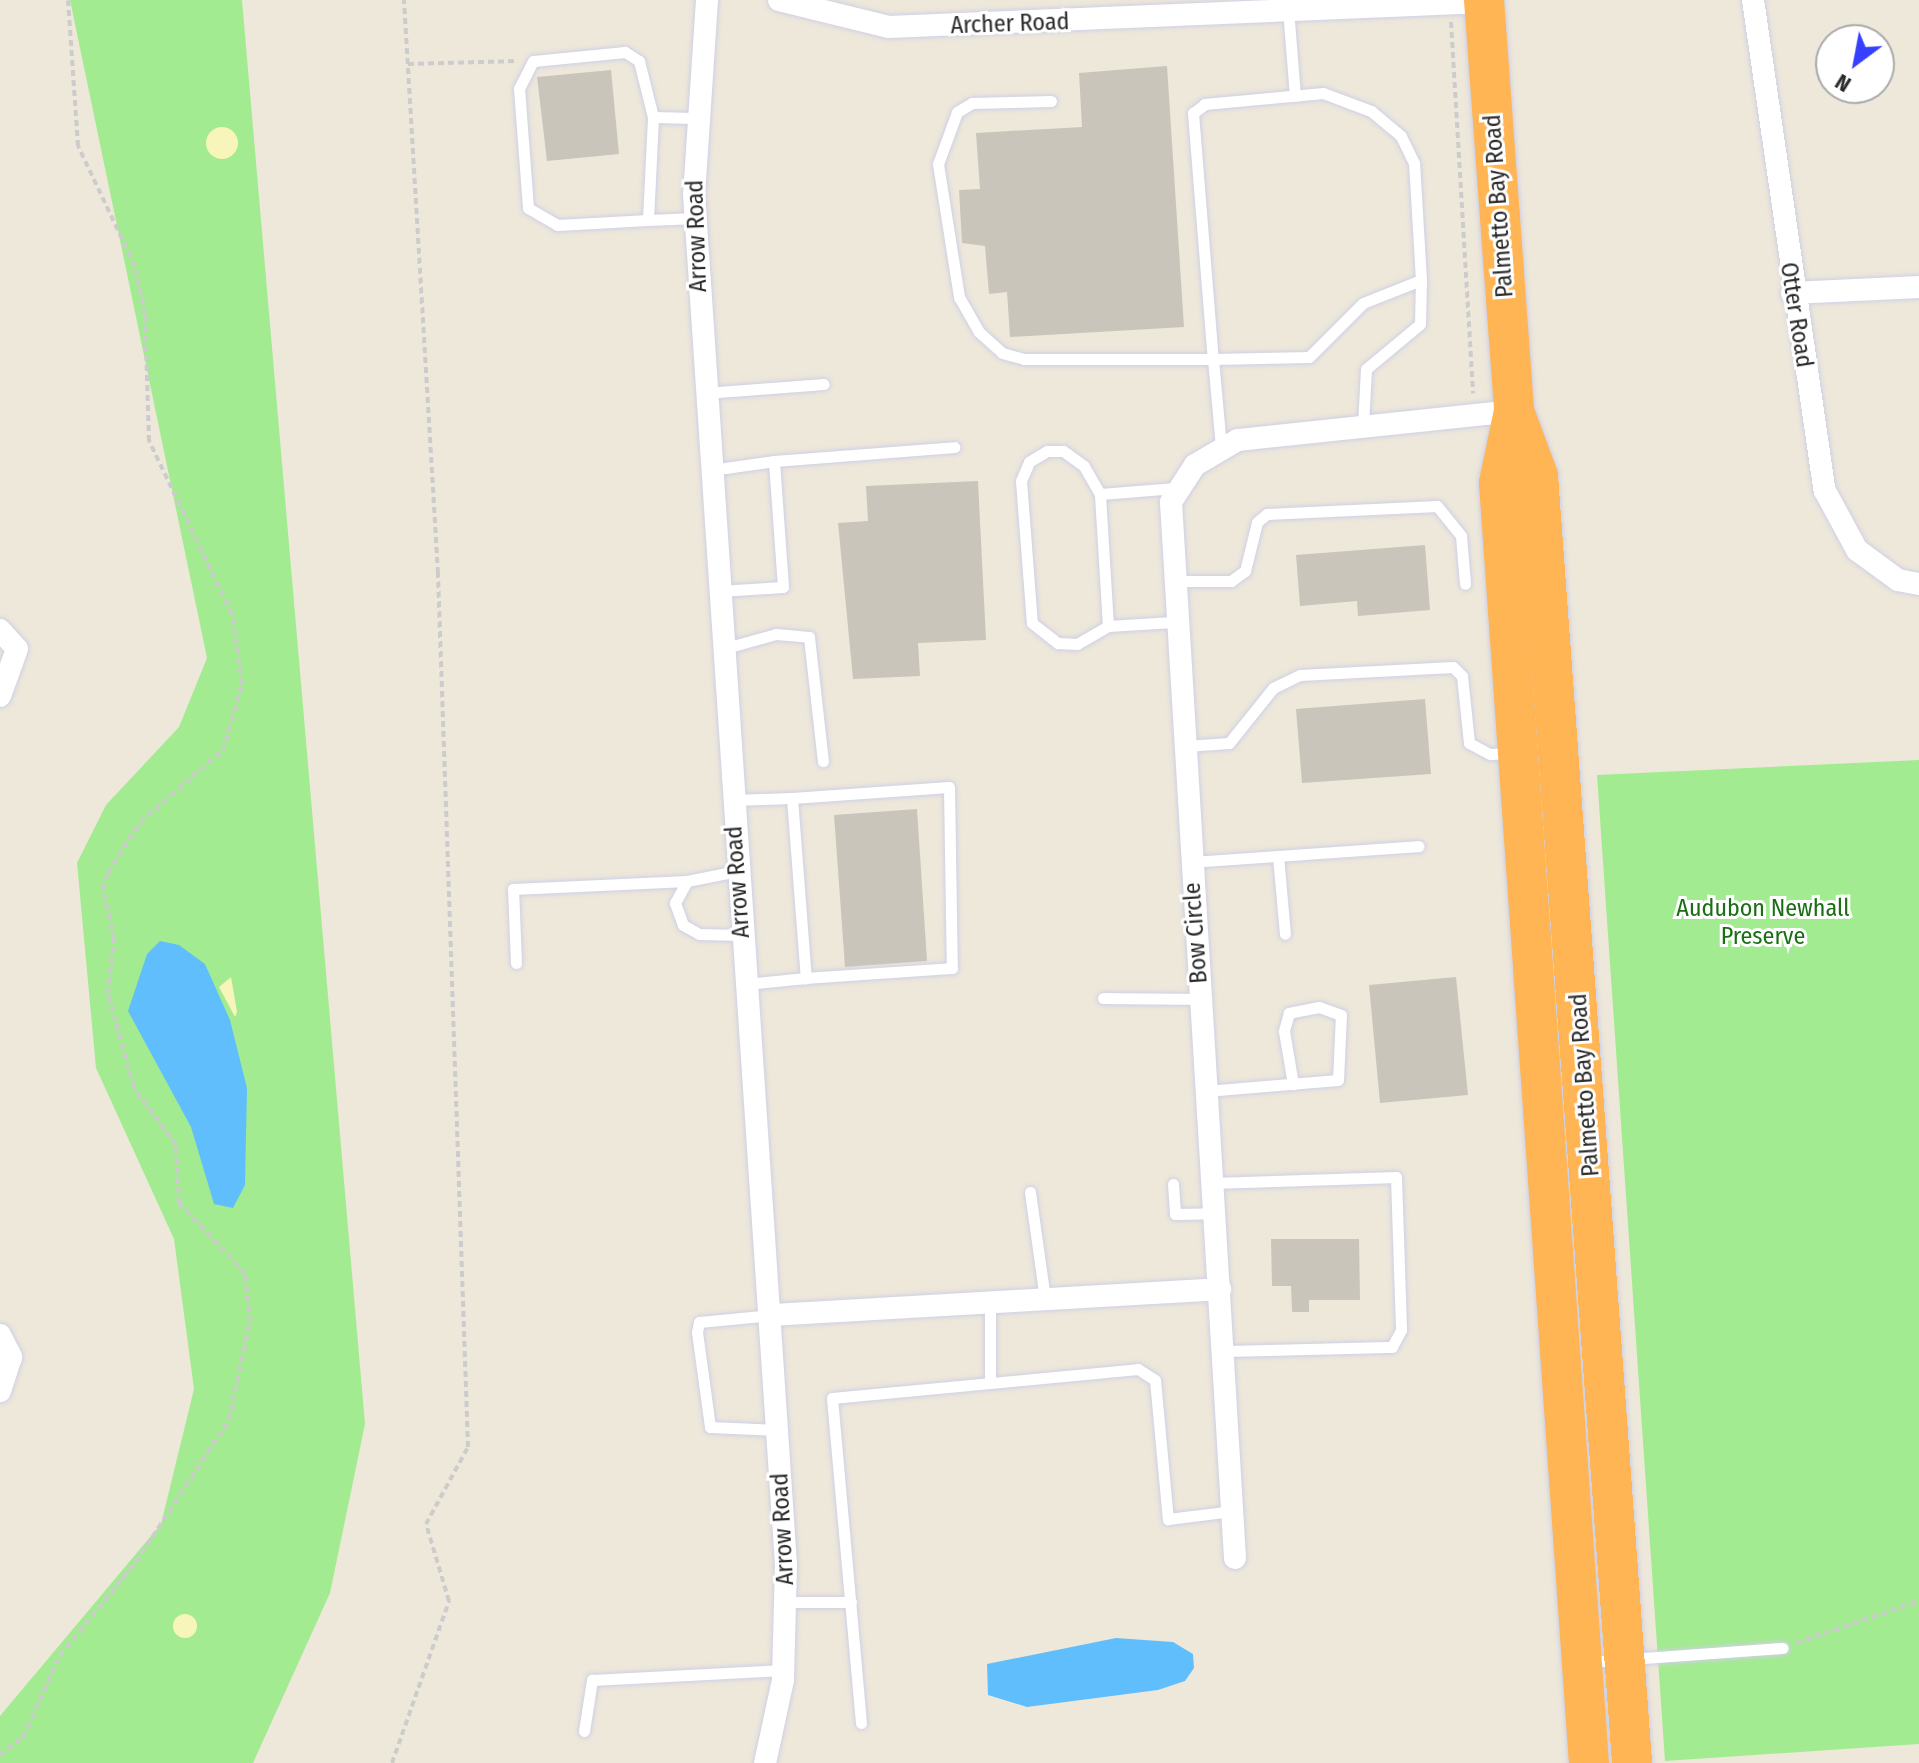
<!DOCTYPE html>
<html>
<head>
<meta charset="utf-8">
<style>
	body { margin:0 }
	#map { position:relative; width:1919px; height:1763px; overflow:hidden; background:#eee8da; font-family:"Fira Sans Condensed",sans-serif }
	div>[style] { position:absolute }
	.green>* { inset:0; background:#a3eb90 }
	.sand>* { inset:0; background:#f7f5b9 }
	.round { border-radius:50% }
	.water>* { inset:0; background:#61befc }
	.building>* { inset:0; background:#c9c5ba }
	.path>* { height:4px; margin-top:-2px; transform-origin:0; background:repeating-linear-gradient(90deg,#ccc 0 6px,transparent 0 10px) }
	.roads { filter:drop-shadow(0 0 2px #cfd0e5) drop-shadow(0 0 2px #cfd0e5) }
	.lane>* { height:11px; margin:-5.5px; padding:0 5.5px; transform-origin:5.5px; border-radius:5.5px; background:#fff }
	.street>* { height:22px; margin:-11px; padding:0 11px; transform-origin:11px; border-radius:11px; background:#fff }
	.highway>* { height:40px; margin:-20px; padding:0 20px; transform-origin:20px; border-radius:20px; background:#ffb554 }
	span { translate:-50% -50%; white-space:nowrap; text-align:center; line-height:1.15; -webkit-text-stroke:6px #fff; paint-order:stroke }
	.street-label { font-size:24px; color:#2a2a2a }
	.park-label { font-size:24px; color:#196f12 }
	.north { position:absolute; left:1815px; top:24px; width:80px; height:80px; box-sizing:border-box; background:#fff; border:2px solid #aaa; border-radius:50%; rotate:212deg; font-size:22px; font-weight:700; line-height:32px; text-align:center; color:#2a2a2a }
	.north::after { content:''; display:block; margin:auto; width:28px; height:36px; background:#3640ff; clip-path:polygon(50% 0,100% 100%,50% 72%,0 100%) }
</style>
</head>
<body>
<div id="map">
	<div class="green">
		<div style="clip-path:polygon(70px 0,242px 0,365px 1424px,330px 1593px,253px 1763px,0 1763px,0 1716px,161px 1524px,194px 1389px,174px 1239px,96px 1068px,77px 863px,106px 805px,179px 727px,207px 658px)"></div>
		<div style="clip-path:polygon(1919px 760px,1919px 1744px,1665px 1761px,1597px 775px)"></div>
	</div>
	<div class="sand">
		<div class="round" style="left:206px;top:127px;width:32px;height:32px"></div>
		<div style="clip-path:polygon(231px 977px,237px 1012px,235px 1017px,219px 987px)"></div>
		<div class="round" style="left:173px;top:1614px;width:24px;height:24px"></div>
	</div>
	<div class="water">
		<div style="clip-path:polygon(160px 941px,179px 945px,205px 964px,230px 1020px,247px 1088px,245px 1185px,233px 1208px,214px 1204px,191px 1127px,128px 1011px,147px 954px)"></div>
		<div style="clip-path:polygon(1116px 1638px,1173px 1642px,1193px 1654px,1194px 1668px,1185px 1681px,1158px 1690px,1027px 1707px,988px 1695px,987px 1664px)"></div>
	</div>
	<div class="building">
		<div style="clip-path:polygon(1167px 66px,1184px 327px,1010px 337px,1007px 292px,989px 294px,985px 246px,962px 243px,959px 190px,980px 189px,976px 133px,1082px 127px,1079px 73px)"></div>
		<div style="clip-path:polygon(611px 70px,619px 154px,547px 161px,537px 77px)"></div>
		<div style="clip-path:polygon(978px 481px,986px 640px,918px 643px,920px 676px,853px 679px,838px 523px,868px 521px,866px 486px)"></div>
		<div style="clip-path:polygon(1425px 545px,1430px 610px,1358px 616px,1357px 601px,1300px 606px,1296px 555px)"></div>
		<div style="clip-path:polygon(1425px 699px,1431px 774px,1302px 783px,1296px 709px)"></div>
		<div style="clip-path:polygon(917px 809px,927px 961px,845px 967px,834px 815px)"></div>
		<div style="clip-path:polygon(1456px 977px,1468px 1095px,1380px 1103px,1369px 985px)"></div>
		<div style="clip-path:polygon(1271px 1239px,1359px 1239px,1360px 1300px,1309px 1300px,1309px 1312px,1292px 1312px,1291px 1286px,1272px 1286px)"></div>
	</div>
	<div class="path">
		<div style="left:1451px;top:22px;width:372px;rotate:86.6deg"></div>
		<div style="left:408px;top:64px;width:109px;rotate:-1.6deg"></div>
		<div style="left:1796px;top:1643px;width:130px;rotate:-18.9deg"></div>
		<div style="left:0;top:1755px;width:29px;rotate:-38deg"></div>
		<div style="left:23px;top:1737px;width:90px;rotate:-65.7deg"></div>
		<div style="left:60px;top:1655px;width:120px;rotate:-50.7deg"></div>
		<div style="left:136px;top:1562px;width:170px;rotate:-56.8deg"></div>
		<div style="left:229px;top:1420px;width:101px;rotate:-78deg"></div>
		<div style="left:250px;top:1321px;width:48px;rotate:-95.9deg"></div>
		<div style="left:245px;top:1273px;width:96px;rotate:-133.3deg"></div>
		<div style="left:179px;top:1203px;width:58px;rotate:-93deg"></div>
		<div style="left:176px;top:1145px;width:71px;rotate:-126.4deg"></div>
		<div style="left:134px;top:1088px;width:98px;rotate:-105.3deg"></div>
		<div style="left:108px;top:993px;width:54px;rotate:-83.7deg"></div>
		<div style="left:114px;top:939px;width:50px;rotate:-102.7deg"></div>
		<div style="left:103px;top:890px;width:18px;rotate:-74deg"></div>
		<div style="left:108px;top:873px;width:60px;rotate:-57.9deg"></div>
		<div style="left:140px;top:822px;width:110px;rotate:-40.9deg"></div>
		<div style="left:223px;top:750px;width:69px;rotate:-73.9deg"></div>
		<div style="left:242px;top:684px;width:71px;rotate:-98.1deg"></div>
		<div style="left:232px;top:614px;width:192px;rotate:-115.6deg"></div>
		<div style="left:149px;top:441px;width:127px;rotate:-91.8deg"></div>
		<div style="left:145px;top:314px;width:49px;rotate:-101.8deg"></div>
		<div style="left:135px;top:266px;width:133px;rotate:-115.4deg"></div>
		<div style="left:78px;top:146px;width:146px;rotate:-93.9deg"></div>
		<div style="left:392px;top:1763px;width:172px;rotate:-70.6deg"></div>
		<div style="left:449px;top:1601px;width:80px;rotate:-106.6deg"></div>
		<div style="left:426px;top:1524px;width:88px;rotate:-61.4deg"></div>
		<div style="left:468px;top:1447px;width:875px;rotate:-91.97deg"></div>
		<div style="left:438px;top:573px;width:574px;rotate:-93.4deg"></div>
	</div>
	<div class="roads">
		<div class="lane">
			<div style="left:1288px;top:9px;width:87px;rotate:85.4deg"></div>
			<div style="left:1051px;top:101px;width:79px;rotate:178.5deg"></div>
			<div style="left:972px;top:103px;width:17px;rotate:149deg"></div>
			<div style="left:957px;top:112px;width:55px;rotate:110.1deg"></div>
			<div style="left:938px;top:164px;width:135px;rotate:81deg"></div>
			<div style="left:959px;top:297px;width:40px;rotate:60.3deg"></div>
			<div style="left:979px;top:332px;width:31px;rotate:42deg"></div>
			<div style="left:1002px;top:353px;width:23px;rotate:15deg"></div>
			<div style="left:1024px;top:359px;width:189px"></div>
			<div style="left:1213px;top:359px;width:96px;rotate:-1.2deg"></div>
			<div style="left:1309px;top:357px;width:76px;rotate:-45deg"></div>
			<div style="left:1363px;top:303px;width:62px;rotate:-21.6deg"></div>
			<div style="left:1421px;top:280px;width:117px;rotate:-93.4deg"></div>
			<div style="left:1414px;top:163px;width:30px;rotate:-116deg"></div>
			<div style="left:1401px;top:136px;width:39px;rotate:-140deg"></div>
			<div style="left:1371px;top:111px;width:51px;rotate:-159.4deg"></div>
			<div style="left:1323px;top:93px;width:119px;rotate:174.7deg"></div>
			<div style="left:1205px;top:104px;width:15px;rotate:143deg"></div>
			<div style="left:1193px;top:113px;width:247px;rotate:85.4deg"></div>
			<div style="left:1213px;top:359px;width:88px;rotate:84.8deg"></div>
			<div style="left:653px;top:117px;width:42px;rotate:1.4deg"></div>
			<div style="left:648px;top:220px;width:103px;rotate:-87.2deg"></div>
			<div style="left:653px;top:117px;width:58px;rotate:-104deg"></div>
			<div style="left:639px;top:61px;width:17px;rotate:-147deg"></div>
			<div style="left:625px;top:52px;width:92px;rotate:174.4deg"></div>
			<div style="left:533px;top:61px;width:30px;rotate:117deg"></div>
			<div style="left:519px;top:88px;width:120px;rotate:85.7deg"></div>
			<div style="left:528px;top:208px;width:34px;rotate:30deg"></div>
			<div style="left:557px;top:225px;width:91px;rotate:-3.1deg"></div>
			<div style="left:648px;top:220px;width:47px;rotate:-2.4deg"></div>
			<div style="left:705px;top:393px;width:119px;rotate:-4.3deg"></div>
			<div style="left:1363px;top:426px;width:57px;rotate:-87deg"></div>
			<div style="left:1366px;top:369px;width:70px;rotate:-39.8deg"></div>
			<div style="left:1420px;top:324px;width:44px;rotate:-88.7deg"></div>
			<div style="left:711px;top:470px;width:64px;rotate:-8.1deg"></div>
			<div style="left:1100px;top:494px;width:76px;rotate:-4.5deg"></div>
			<div style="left:1174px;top:581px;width:57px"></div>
			<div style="left:1231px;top:581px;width:17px;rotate:-36deg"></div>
			<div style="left:1245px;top:571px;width:50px;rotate:-76.2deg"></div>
			<div style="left:1257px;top:522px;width:13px;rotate:-39deg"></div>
			<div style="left:1267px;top:514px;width:170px;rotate:-2.7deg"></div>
			<div style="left:1437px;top:506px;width:38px;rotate:51deg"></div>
			<div style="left:1461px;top:536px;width:48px;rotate:85.2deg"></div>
			<div style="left:719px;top:591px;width:64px;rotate:-3.6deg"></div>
			<div style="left:783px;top:587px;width:126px;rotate:-94.1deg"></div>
			<div style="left:774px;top:461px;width:181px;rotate:-4.4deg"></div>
			<div style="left:1108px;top:626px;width:132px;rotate:-93.5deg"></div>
			<div style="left:1100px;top:494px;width:32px;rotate:-120deg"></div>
			<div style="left:1084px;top:466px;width:26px;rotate:-144deg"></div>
			<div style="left:1063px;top:451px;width:16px;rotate:180deg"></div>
			<div style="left:1047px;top:451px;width:21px;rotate:149deg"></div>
			<div style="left:1029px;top:462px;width:21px;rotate:113deg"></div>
			<div style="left:1021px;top:481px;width:142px;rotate:85.6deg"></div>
			<div style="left:1032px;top:623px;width:33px;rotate:38deg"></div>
			<div style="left:1058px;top:643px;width:19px;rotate:3deg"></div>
			<div style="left:1077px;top:644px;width:36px;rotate:-30deg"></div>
			<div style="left:1108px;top:626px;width:65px;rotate:-3.5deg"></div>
			<div style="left:722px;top:649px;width:56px;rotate:-15.5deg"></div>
			<div style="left:776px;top:634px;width:33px;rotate:5deg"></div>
			<div style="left:809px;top:637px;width:125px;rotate:83.6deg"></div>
			<div style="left:1185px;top:746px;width:44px;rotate:-3.9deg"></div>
			<div style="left:1229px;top:743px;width:70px;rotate:-51.3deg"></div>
			<div style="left:1273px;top:688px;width:30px;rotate:-26deg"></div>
			<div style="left:1300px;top:675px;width:153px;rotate:-3deg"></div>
			<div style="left:1453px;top:667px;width:13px;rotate:45deg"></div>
			<div style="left:1462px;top:676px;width:67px;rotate:84deg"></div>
			<div style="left:1469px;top:743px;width:24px;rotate:28deg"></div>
			<div style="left:1490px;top:754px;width:20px;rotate:-3deg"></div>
			<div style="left:792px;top:798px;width:157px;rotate:-4deg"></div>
			<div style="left:949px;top:787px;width:181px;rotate:89.1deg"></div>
			<div style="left:952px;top:968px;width:146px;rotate:176.1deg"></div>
			<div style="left:732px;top:800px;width:60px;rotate:-1.9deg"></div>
			<div style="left:792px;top:798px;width:181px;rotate:85.6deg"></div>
			<div style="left:806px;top:978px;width:61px;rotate:174.4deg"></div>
			<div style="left:1278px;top:856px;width:78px;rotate:84.9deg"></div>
			<div style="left:1191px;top:862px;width:228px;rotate:-4deg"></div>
			<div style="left:737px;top:871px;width:51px;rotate:168.7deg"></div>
			<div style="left:687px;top:881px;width:25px;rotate:119deg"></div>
			<div style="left:675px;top:903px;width:23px;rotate:70deg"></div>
			<div style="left:683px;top:925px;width:18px;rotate:29deg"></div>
			<div style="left:699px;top:934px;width:42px;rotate:1.4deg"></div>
			<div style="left:516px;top:963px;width:74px;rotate:-92.3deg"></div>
			<div style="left:513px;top:889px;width:174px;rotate:-2.6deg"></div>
			<div style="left:1103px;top:998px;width:97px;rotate:0.6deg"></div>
			<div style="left:1206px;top:1091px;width:132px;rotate:-4.8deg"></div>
			<div style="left:1338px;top:1080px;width:65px;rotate:-87.4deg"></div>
			<div style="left:1341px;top:1015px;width:23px;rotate:-160deg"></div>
			<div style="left:1319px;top:1007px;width:31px;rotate:169deg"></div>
			<div style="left:1289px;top:1013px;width:19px;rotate:106deg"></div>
			<div style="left:1284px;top:1031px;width:54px;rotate:80.4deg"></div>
			<div style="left:1213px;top:1183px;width:183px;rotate:-1.9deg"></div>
			<div style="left:1396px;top:1177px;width:153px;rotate:88.1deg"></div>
			<div style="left:1401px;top:1330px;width:19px;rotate:118deg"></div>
			<div style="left:1392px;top:1347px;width:169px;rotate:178.6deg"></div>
			<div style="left:1173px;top:1184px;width:30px;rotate:86deg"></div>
			<div style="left:1175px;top:1214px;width:39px;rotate:-1deg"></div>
			<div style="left:1030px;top:1192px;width:108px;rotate:82deg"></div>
			<div style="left:772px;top:1315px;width:73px;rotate:174.5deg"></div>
			<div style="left:699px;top:1322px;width:10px;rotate:101deg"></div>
			<div style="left:697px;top:1332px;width:96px;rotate:82.2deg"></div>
			<div style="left:710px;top:1427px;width:68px;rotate:2.5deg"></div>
			<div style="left:990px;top:1383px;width:81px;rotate:-90deg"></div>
			<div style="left:787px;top:1602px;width:64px"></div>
			<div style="left:1587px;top:1662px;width:196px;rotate:-4.1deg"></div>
			<div style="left:861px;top:1723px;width:326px;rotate:-95.1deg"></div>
			<div style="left:832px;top:1398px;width:307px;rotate:-5.4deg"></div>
			<div style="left:1138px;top:1369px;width:20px;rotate:33deg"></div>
			<div style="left:1155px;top:1380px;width:140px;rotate:84.7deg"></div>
			<div style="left:1168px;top:1519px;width:64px;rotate:-7.1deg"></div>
			<div style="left:584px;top:1731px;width:52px;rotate:-81.1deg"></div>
			<div style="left:592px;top:1680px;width:192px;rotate:-3deg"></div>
		</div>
		<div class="street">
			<div style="left:707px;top:0;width:194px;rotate:93.8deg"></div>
			<div style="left:694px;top:194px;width:1373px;rotate:86.16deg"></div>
			<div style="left:786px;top:1564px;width:116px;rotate:91.5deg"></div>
			<div style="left:783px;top:1680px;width:85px;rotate:102.2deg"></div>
			<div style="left:779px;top:0;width:113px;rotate:13.8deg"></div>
			<div style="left:889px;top:27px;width:596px;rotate:-2.41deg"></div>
			<div style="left:1753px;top:0;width:496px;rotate:81.7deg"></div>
			<div style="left:1825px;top:491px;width:67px;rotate:61.5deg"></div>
			<div style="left:1857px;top:550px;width:51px;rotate:36.2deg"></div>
			<div style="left:1898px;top:580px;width:21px;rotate:11deg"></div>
			<div style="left:1792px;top:293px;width:127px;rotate:-2.7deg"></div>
			<div style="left:0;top:630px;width:25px;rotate:48deg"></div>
			<div style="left:17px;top:649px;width:50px;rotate:109.9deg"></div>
			<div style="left:772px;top:1315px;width:449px;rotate:-3.3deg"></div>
			<div style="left:0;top:1335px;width:25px;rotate:63deg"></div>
			<div style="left:11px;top:1357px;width:36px;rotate:108deg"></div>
			<div style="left:1235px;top:1558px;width:1058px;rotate:-93.47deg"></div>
			<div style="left:1171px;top:502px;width:44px;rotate:-57deg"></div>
			<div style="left:1195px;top:465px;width:50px;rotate:-30.2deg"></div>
			<div style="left:1238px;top:440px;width:278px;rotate:-6deg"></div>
		</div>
		<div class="highway">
			<div style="left:1484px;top:0;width:412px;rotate:85.8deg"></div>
			<div style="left:1514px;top:411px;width:69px;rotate:69.7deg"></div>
			<div style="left:1538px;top:476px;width:1290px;rotate:85.82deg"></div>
			<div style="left:1514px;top:411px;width:74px;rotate:101.8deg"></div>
			<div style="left:1499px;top:483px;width:1283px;rotate:85.98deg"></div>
		</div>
	</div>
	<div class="street-label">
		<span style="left:1010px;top:24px;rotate:-2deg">Archer Road</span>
		<span style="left:1499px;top:206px;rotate:-94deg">Palmetto Bay Road</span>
		<span style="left:697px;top:236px;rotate:-92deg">Arrow Road</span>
		<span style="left:1796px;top:315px;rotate:81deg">Otter Road</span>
		<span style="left:738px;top:882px;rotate:-94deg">Arrow Road</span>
		<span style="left:1196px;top:933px;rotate:-94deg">Bow Circle</span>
		<span style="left:1585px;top:1085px;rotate:-94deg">Palmetto Bay Road</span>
		<span style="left:783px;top:1529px;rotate:-93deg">Arrow Road</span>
	</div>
	<div class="park-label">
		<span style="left:1763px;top:923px">Audubon Newhall<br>Preserve</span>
	</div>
	<div class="north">N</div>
</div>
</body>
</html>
